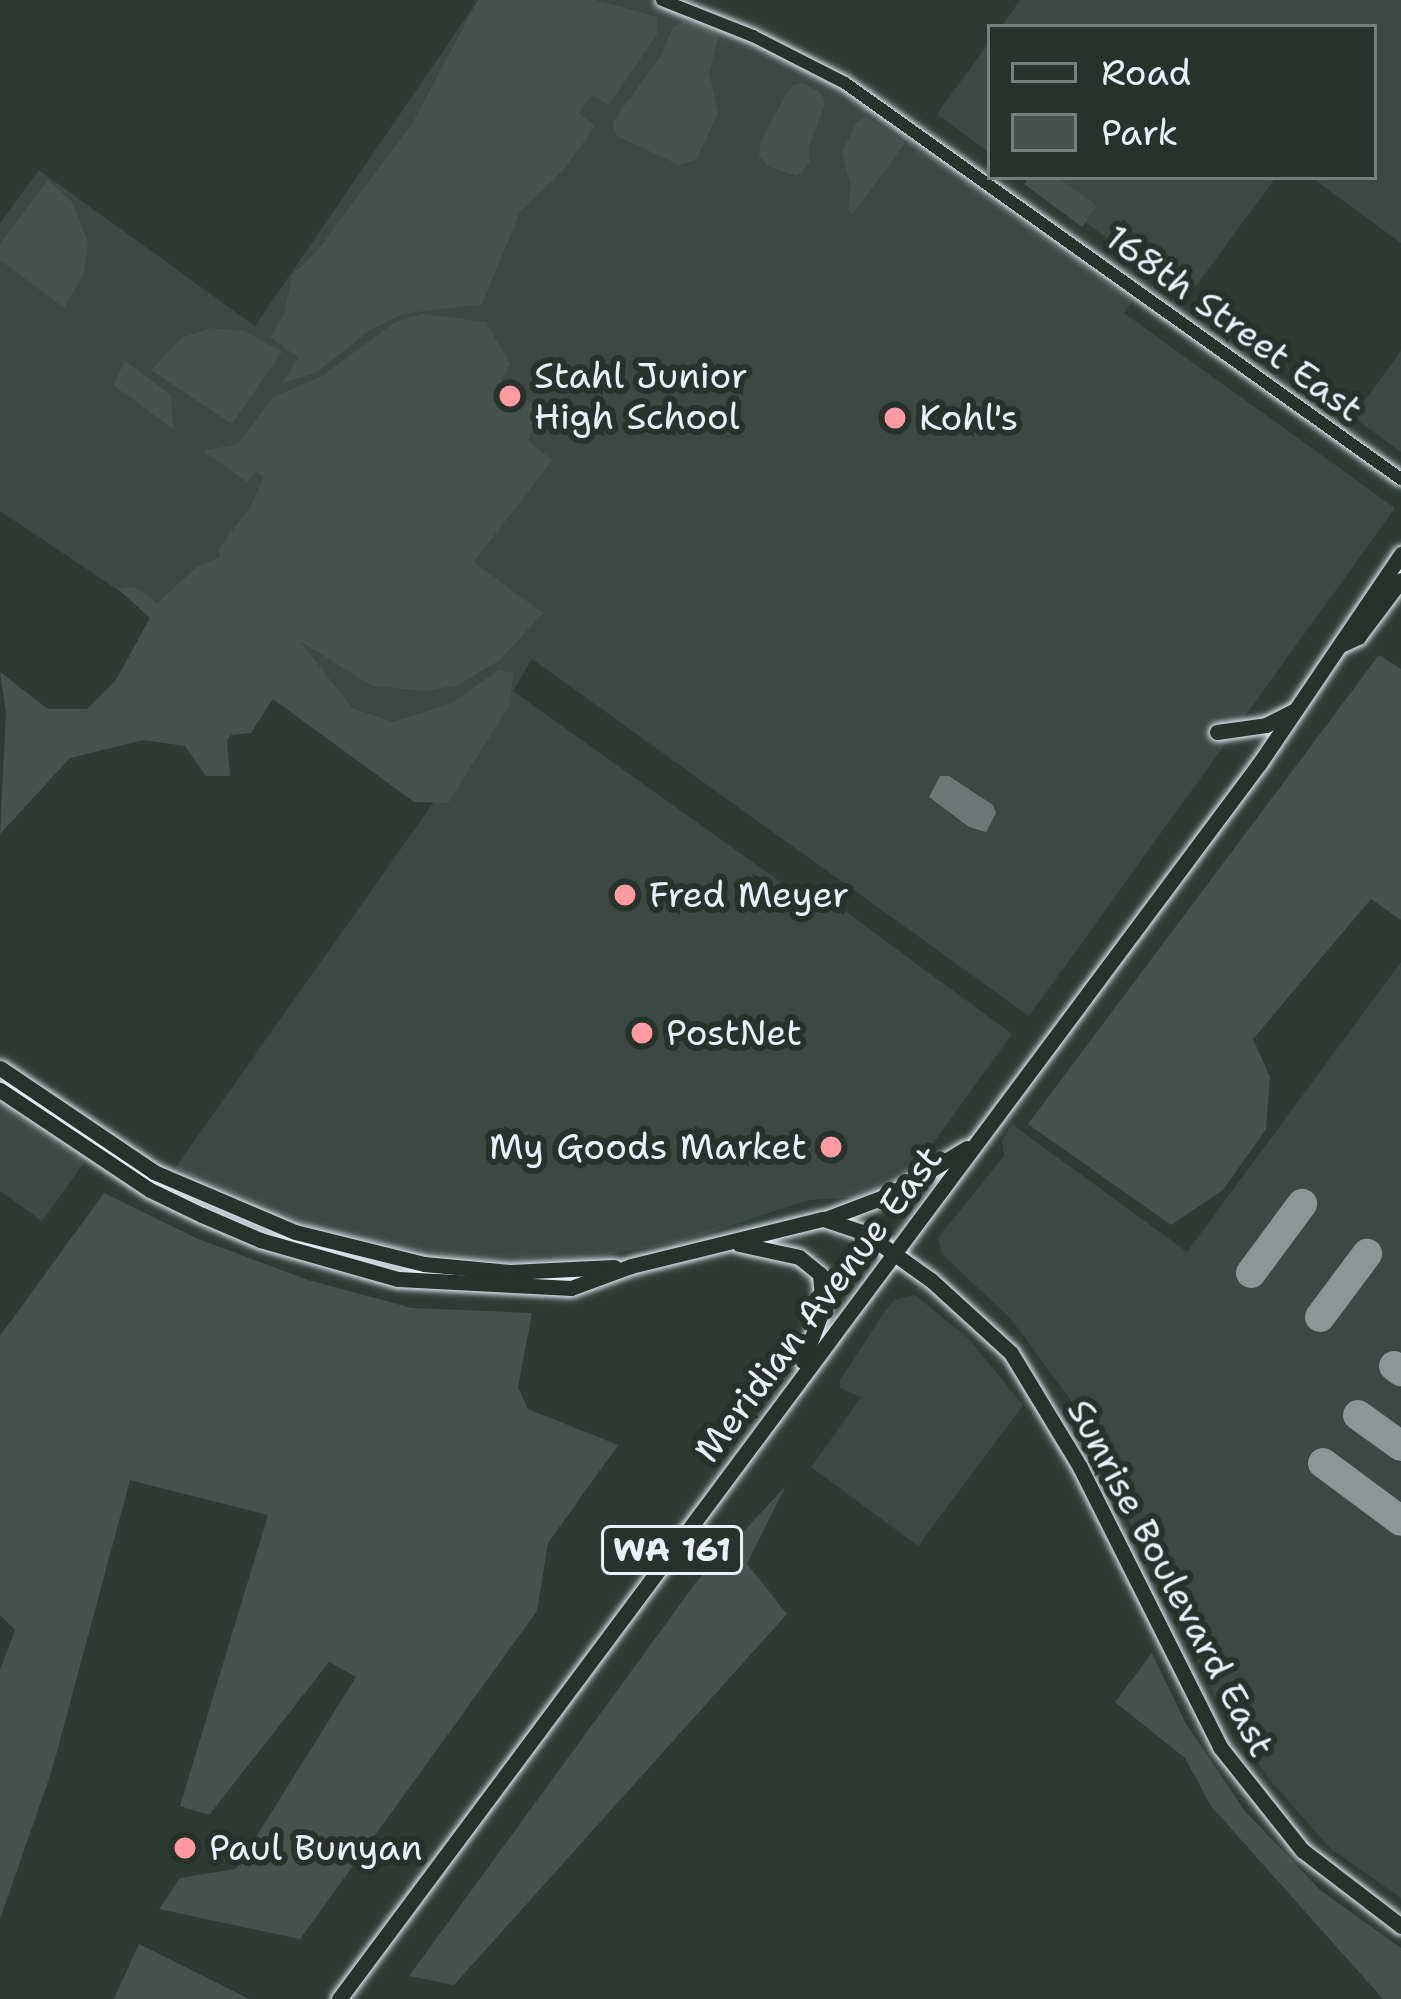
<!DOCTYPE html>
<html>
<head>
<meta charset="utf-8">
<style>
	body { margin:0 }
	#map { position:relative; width:1401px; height:1999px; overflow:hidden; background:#2e3b35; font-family:"Shantell Sans",sans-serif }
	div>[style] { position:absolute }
	.built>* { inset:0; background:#3b4843 }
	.green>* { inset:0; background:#45524e }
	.water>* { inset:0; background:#6b7775 }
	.taxiway>* { height:30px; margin:-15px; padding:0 15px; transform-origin:15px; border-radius:15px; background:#8b9696 }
	.roads { filter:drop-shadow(0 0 3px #e8f1f8) drop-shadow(0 0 3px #e8f1f8) }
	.minor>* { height:12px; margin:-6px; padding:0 6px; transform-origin:6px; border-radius:6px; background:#26332d }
	.major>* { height:15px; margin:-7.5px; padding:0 7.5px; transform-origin:7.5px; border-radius:7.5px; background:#26332d }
	.dots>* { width:33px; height:33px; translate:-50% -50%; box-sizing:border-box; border:6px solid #26332d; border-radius:50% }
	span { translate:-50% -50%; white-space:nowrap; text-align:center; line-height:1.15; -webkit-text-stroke:12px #26332d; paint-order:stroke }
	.shield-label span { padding:3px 9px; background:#26332d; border:3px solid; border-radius:9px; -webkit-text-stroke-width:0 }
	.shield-label { font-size:33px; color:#e8f1f8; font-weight:700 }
	.street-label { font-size:36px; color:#e8f1f8 }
	.poi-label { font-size:36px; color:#e8f1f8 }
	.left { translate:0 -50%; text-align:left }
	.right { translate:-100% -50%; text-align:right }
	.legend { position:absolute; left:987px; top:24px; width:390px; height:156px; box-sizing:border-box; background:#26332d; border:3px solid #747f7e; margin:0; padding:15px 21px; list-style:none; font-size:36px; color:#e8f1f8 }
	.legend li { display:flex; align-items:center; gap:24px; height:60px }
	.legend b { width:60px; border:3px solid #747f7e }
</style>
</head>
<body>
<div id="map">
	<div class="built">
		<div style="clip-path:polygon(478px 0,662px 0,753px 36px,912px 128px,906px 139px,1132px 301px,1124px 313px,1395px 508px,1029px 1016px,532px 659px,513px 691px,796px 893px,834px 903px,1012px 1034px,908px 1178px,865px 1197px,809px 1200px,680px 1242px,582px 1259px,509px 1263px,405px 1249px,316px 1228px,175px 1168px,434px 802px,0 511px,0 223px,39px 170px,255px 326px)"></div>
		<div style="clip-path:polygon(1020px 0,1401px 0,1401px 243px,1311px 177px,1374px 177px,1374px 27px,1001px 27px)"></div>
		<div style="clip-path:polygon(990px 41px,990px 153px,937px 114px)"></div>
		<div style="clip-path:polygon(1023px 177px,1276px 177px,1188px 297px)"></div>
		<div style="clip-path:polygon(1401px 351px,1401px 452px,1353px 417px)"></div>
		<div style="clip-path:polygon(1401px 962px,1401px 1898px,1331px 1849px,1272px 1783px,1223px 1713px,1070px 1399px,1011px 1319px,942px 1254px,938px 1238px,1004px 1156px,1002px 1141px,1012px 1124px,1187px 1252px)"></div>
		<div style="clip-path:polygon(0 1104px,85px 1162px,42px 1221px,0 1191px)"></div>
		<div style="clip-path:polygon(915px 1295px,968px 1338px,1023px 1405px,918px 1546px,811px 1467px,861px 1397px,840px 1388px,840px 1380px,885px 1311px,894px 1300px)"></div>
	</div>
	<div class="green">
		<div style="clip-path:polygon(478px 0,595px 0,658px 17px,657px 34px,609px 105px,592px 95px,579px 113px,595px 126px,565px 168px,520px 212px,482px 304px,402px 314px,370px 330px,317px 372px,281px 384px,299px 358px,270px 337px,284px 315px,292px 275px,316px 253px,413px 122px)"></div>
		<div style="clip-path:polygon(685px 21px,719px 35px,709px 73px,718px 113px,696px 160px,679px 165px,617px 136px,612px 123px,660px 57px,673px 27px)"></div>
		<div style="clip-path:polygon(803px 83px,822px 94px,825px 104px,809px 147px,810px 162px,797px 176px,769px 167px,759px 156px,761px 141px,785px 96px,793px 85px)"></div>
		<div style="clip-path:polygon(866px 117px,905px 143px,853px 214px,848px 212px,851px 188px,842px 152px,857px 122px)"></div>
		<div style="clip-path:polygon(1029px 177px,1057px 177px,1097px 206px,1082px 227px,1024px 184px)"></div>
		<div style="clip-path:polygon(48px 180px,72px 202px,88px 242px,84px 273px,64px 308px,0 260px,0 244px)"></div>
		<div style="clip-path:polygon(423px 314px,486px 322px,510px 364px,501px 379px,541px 410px,528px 441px,552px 460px,474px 562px,543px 613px,500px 660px,458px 685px,426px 691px,372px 686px,300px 641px,352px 708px,393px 722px,450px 704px,499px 670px,514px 673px,509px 706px,448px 803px,414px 802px,273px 699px,251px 733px,231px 735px,227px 741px,230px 776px,206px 776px,185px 746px,144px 740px,102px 750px,70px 758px,0 834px,6px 713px,0 672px,48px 709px,87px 709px,116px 680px,150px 618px,118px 589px,135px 587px,157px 603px,197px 567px,220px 557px,219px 548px,250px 507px,264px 477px,256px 471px,247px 482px,203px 451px,238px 444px,273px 397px,322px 376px,395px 322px)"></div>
		<div style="clip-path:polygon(211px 328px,245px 331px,282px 352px,232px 424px,151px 370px,181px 338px)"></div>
		<div style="clip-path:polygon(125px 361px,171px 395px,173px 429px,113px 385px)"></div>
		<div style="clip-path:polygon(1379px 655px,1401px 669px,1401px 920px,1371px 899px,1253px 1039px,1270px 1077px,1266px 1129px,1223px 1190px,1171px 1225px,1028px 1124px)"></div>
		<div style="clip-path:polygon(104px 1193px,198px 1239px,308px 1280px,412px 1308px,532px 1313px,518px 1387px,528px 1409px,618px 1445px,548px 1543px,537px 1611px,300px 1939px,159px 1909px,180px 1878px,236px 1869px,356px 1677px,329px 1662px,209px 1815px,180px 1806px,268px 1515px,130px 1480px,52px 1770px,0 1919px,0 1670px,15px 1630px,0 1615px,0 1336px)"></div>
		<div style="clip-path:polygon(785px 1487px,747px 1564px,787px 1614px,454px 1985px,409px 1976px,697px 1581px)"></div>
		<div style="clip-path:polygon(1152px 1653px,1186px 1724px,1245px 1811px,1320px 1890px,1401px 1948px,1401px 1999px,1383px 1999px,1211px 1806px,1185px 1758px,1115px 1702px)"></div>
		<div style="clip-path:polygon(139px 1944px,249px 1999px,114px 1999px)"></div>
	</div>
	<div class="water">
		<div style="clip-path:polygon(940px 776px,949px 776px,993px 805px,996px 813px,986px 832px,969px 827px,929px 797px)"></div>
	</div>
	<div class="taxiway">
		<div style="left:1251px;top:1273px;width:86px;rotate:-53.5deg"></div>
		<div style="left:1320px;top:1317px;width:79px;rotate:-53.3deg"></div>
		<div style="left:1394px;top:1366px;width:9px;rotate:36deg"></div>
		<div style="left:1358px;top:1415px;width:53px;rotate:35.8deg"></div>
		<div style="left:1323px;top:1463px;width:97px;rotate:36.6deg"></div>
	</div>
	<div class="roads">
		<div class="minor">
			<div style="left:662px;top:0;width:98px;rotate:21.6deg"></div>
			<div style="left:753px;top:36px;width:103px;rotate:27.1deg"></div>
			<div style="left:845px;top:83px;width:683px;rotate:35.46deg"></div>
		</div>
		<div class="major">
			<div style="left:1343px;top:644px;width:17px;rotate:-25deg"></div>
			<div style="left:1358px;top:637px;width:71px;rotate:-53deg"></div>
			<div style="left:1217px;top:732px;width:49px;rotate:-8.1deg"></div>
			<div style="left:1266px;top:725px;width:33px;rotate:-27deg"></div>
			<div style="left:0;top:1068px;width:186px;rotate:34deg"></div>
			<div style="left:154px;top:1172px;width:153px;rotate:23.1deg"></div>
			<div style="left:295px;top:1232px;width:133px;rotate:13.9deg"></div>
			<div style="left:424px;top:1264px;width:86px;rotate:5.3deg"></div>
			<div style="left:510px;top:1272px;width:104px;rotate:-2.8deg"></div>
			<div style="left:0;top:1090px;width:180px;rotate:33.7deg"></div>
			<div style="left:150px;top:1190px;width:58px;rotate:25.7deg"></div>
			<div style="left:202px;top:1215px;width:63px;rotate:23.3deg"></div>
			<div style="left:260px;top:1240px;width:143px;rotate:15.8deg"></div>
			<div style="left:398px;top:1279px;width:173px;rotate:3deg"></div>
			<div style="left:571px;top:1288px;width:64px;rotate:-20.1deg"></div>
			<div style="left:631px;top:1266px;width:198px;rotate:-13.8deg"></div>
			<div style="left:823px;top:1219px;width:44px;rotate:18.4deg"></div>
			<div style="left:865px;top:1233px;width:81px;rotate:35.5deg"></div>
			<div style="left:931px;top:1280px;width:108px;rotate:42.4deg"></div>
			<div style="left:1011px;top:1353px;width:133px;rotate:58.8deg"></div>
			<div style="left:1080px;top:1467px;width:313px;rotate:63.4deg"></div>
			<div style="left:1220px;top:1747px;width:132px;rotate:51.5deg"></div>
			<div style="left:1302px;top:1850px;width:125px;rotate:37.5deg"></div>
			<div style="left:828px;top:1218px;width:65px;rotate:-20.7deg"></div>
			<div style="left:889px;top:1195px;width:91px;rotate:-31.1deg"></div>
			<div style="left:739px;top:1244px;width:61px;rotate:12.2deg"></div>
			<div style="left:799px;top:1257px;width:27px;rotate:39deg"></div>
			<div style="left:820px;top:1274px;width:34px;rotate:85deg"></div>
			<div style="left:823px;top:1308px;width:57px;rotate:110.7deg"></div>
			<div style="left:339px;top:1999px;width:1540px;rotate:-53.32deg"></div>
			<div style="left:1259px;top:764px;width:254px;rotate:-55.9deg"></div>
		</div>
	</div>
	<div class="dots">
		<div style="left:510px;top:396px;background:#ff9aa2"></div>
		<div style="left:895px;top:418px;background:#ff9aa2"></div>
		<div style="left:625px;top:895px;background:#ff9aa2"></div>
		<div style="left:642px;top:1033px;background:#ff9aa2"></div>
		<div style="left:831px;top:1147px;background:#ff9aa2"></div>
		<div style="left:185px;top:1848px;background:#ff9aa2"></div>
	</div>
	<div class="shield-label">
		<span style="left:672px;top:1550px">WA 161</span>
	</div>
	<div class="street-label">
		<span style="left:1234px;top:323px;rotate:36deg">168th Street East</span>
		<span style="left:818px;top:1304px;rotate:-53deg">Meridian Avenue East</span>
		<span style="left:1171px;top:1578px;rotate:62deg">Sunrise Boulevard East</span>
	</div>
	<div class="poi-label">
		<span class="left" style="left:534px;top:396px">Stahl Junior<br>High School</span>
		<span class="left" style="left:919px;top:418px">Kohl's</span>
		<span class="left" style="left:649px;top:895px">Fred Meyer</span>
		<span class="left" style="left:666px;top:1033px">PostNet</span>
		<span class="right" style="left:807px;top:1147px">My Goods Market</span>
		<span class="left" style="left:209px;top:1848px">Paul Bunyan</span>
	</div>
	<ul class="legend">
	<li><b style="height:15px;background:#26332d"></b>Road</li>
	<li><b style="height:33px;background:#45524e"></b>Park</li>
	</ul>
</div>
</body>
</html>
